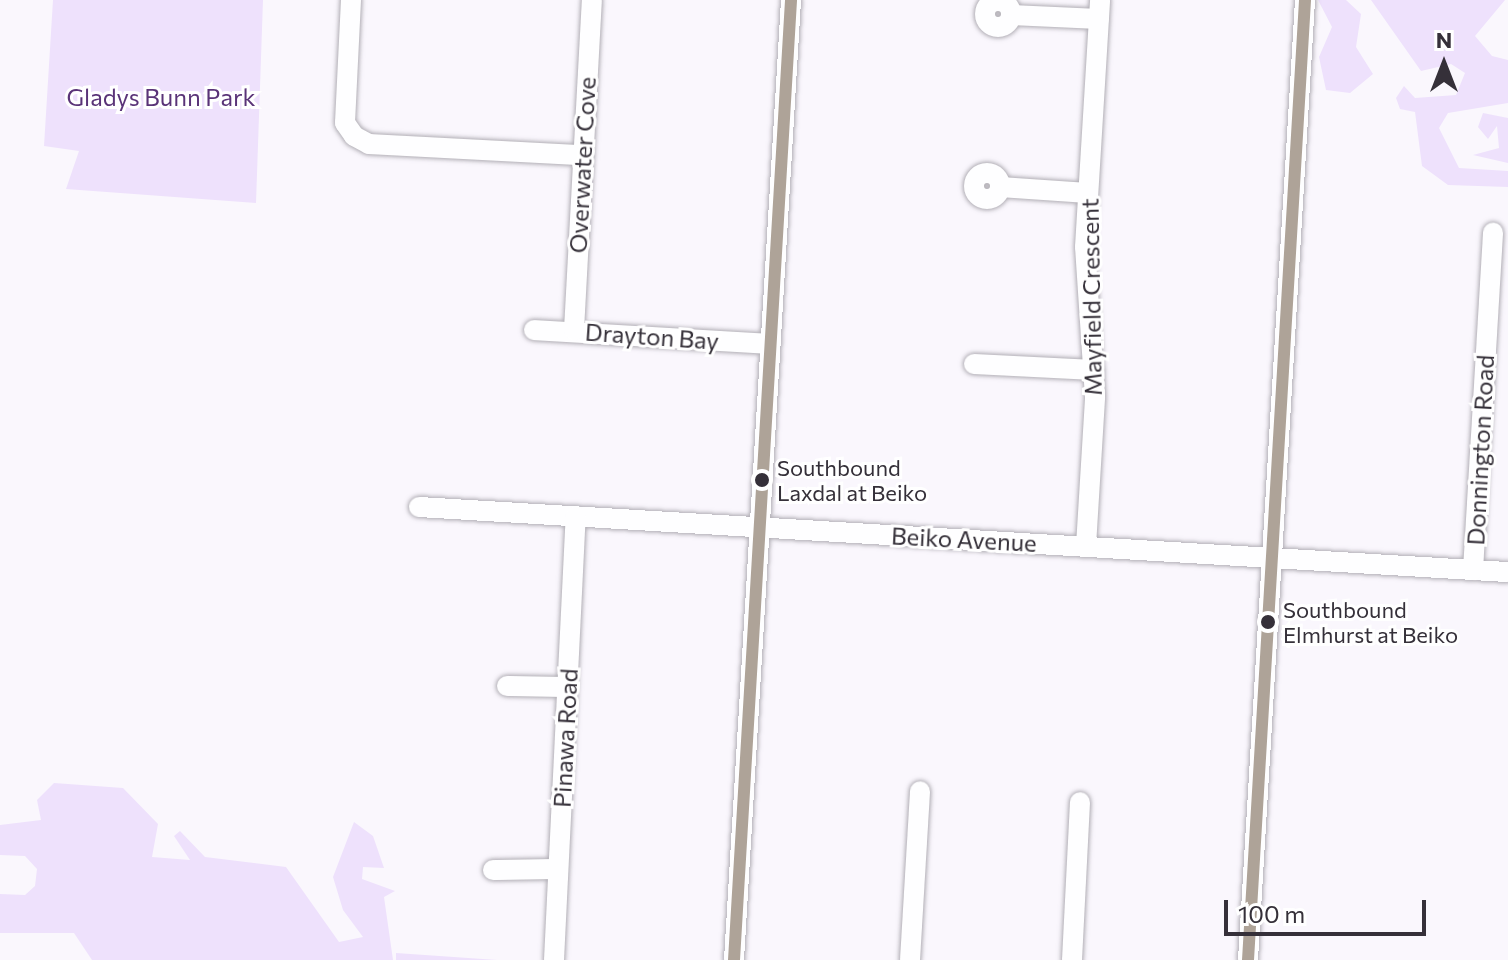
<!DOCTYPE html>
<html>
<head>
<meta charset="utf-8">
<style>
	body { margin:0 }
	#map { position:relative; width:1508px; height:960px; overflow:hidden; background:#faf7fd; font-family:Commissioner,sans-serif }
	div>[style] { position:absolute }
	.green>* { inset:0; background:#eee1fc }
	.roads { filter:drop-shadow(0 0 2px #b2afb6) drop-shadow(0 0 2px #b2afb6) }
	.minor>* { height:20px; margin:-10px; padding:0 10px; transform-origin:10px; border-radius:10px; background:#fefeff }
	.minor>.ring { margin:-10px; padding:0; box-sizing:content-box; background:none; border:20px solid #fefeff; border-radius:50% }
	.bus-1>* { height:12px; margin:-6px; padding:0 6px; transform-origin:6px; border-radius:6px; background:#aea398 }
	.dots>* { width:22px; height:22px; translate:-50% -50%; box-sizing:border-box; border:4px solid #fff; border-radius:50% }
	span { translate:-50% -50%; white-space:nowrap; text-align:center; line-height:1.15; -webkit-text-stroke:6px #fff; paint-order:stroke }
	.bus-label { font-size:22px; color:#353039 }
	.left { translate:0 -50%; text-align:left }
	.park-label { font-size:24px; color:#5a3378 }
	.street-label { font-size:24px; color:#353039 }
	.north { position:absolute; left:1404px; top:24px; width:80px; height:80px; -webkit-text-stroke:6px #fff; paint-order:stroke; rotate:0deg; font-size:22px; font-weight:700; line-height:32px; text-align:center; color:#353039 }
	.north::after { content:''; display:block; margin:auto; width:28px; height:36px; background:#353039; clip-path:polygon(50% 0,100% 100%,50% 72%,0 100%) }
	.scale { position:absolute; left:1224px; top:900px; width:202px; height:36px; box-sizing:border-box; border:4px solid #353039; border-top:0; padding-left:10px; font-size:24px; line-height:28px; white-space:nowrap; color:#353039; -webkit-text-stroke:6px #fff; paint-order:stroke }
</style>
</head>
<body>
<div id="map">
	<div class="green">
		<div style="clip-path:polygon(53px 0,263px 0,256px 203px,66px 189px,79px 151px,44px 146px)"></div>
		<div style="clip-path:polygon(1318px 0,1346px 0,1361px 14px,1356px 47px,1373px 74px,1350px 93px,1326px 90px,1319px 57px,1332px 27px)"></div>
		<div style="clip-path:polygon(1371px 0,1505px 0,1475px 36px,1492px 56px,1508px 60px,1508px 103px,1448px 113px,1439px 128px,1459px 168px,1508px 171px,1508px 187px,1448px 185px,1422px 166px,1415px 112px,1400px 109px,1396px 98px,1404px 86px,1415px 98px,1456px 95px,1465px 73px,1451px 64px,1421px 71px)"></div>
		<div style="clip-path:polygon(1483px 113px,1508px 118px,1508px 163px,1473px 155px,1499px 148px,1497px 126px,1488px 139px,1478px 127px)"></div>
		<div style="clip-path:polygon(54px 783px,123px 788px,158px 824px,152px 857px,190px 860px,174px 836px,180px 831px,205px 857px,286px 867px,339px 942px,363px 937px,343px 910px,333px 877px,354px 822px,373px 836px,384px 868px,363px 867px,362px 879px,395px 891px,384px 897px,393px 960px,92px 960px,74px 933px,0 933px,0 894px,25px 895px,35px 886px,37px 869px,25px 856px,0 855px,0 825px,41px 820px,37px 800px)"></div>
		<div style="clip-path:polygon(396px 953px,497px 960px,396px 960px)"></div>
	</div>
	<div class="roads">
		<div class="minor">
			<div style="left:351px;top:0;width:123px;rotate:92.8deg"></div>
			<div style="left:345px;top:123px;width:16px;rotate:55deg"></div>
			<div style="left:354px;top:136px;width:17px;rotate:28deg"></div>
			<div style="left:369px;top:144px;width:213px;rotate:3deg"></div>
			<div class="ring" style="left:985px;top:1px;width:6px;height:6px"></div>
			<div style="left:1011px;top:15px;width:88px;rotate:2.6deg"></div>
			<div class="ring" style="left:974px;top:173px;width:6px;height:6px"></div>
			<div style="left:1000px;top:187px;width:88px;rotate:3.9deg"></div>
			<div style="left:534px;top:330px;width:236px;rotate:3.4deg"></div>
			<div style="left:574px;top:330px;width:330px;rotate:-86.9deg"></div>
			<div style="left:974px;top:364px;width:120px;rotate:2.9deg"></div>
			<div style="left:419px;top:507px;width:1091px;rotate:3.42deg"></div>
			<div style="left:1086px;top:546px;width:149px;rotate:-86.5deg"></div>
			<div style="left:1095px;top:397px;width:150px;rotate:-93.8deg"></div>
			<div style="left:1085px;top:247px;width:247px;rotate:-86.5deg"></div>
			<div style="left:1473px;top:570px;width:338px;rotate:-86.6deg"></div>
			<div style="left:507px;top:686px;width:60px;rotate:1deg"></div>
			<div style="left:493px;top:870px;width:65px;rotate:-0.9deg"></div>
			<div style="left:554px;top:960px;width:444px;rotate:-87.2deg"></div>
			<div style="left:734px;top:960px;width:962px;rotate:-86.6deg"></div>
			<div style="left:910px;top:960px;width:169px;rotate:-86.6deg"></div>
			<div style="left:1072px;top:960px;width:158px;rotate:-87.1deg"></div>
			<div style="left:1248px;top:960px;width:962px;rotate:-86.6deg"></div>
		</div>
	</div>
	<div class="bus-1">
		<div style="left:734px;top:960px;width:962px;rotate:-86.6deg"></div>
		<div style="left:1248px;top:960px;width:962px;rotate:-86.6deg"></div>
	</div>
	<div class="dots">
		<div style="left:762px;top:480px;background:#353039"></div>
		<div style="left:1268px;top:622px;background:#353039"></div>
	</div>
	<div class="bus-label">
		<span class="left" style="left:777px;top:480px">Southbound<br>Laxdal at Beiko</span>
		<span class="left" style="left:1283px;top:622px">Southbound<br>Elmhurst at Beiko</span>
	</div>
	<div class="park-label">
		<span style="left:161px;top:97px">Gladys Bunn Park</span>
	</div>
	<div class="street-label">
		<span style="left:582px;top:165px;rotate:-87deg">Overwater Cove</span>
		<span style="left:1091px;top:297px;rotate:-91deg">Mayfield Crescent</span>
		<span style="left:652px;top:336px;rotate:4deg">Drayton Bay</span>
		<span style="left:1480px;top:450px;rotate:-87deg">Donnington Road</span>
		<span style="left:964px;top:539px;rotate:3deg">Beiko Avenue</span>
		<span style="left:565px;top:738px;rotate:-87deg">Pinawa Road</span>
	</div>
	<div class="north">N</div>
	<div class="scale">100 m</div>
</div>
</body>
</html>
